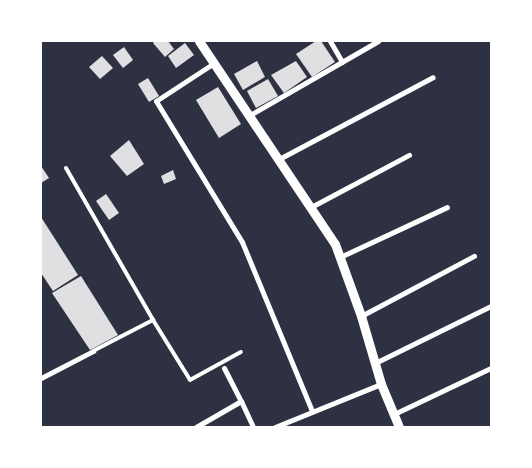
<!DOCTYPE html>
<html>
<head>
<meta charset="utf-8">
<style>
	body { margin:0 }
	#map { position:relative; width:532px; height:468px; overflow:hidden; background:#2d3142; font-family:Mulish,sans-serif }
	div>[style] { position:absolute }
	.building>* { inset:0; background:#e0e0e3 }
	.service>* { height:4px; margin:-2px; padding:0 2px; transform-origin:2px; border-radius:2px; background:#fff }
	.minor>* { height:5px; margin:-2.5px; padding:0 2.5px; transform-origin:2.5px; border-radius:2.5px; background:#fff }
	.tertiary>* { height:9px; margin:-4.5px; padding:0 4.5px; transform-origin:4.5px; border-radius:4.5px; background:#fff }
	span { translate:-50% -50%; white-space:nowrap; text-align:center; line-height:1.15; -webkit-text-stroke:5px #fff; paint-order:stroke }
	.frame { position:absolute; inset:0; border:42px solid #fff; pointer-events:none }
</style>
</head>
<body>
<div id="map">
	<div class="building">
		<div style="clip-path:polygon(155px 41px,168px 41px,174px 49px,165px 57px,153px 43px)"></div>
		<div style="clip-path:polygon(316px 41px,321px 41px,335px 62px,312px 77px,296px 54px)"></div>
		<div style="clip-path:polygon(185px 43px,194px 55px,176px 68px,168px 56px)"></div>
		<div style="clip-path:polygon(124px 47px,133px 60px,123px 68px,113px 55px)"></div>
		<div style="clip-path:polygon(102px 56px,113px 68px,100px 79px,89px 67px)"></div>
		<div style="clip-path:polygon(257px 61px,265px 77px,243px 90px,234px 74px)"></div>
		<div style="clip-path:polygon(296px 61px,307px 77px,284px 93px,271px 75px)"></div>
		<div style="clip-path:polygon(148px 78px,159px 96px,149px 102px,138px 84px)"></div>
		<div style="clip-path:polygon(268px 79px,278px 96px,256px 108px,247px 91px)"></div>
		<div style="clip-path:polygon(218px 87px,241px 124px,219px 138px,196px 100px)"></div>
		<div style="clip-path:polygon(129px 140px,144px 164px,127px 176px,110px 156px)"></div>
		<div style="clip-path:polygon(41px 166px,49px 178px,41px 183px)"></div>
		<div style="clip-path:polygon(173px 170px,176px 179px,164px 184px,161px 176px)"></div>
		<div style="clip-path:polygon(106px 194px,119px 213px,109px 220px,96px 201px)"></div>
		<div style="clip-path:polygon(41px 217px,78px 275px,53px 291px,41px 273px)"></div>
		<div style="clip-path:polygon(81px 276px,118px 335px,90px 350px,52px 293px)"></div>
	</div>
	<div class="service">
		<div style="left:66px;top:168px;width:175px;rotate:60.2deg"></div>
		<div style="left:93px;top:351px;width:68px;rotate:-27.3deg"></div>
		<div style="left:153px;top:320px;width:70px;rotate:58.3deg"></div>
		<div style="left:190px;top:380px;width:58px;rotate:-28.8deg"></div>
	</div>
	<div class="minor">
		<div style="left:330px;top:41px;width:24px;rotate:60deg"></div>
		<div style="left:214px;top:63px;width:69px;rotate:146.8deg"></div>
		<div style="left:156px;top:101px;width:165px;rotate:58.6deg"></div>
		<div style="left:242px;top:242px;width:183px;rotate:67.5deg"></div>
		<div style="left:250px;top:115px;width:148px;rotate:-30deg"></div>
		<div style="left:279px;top:159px;width:174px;rotate:-28deg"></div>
		<div style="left:311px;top:207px;width:111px;rotate:-28deg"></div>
		<div style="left:340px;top:257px;width:118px;rotate:-25deg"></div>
		<div style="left:361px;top:316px;width:128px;rotate:-28deg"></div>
		<div style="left:375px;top:363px;width:129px;rotate:-26.2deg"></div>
		<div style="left:224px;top:368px;width:37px;rotate:63deg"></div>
		<div style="left:41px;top:378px;width:59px;rotate:-27.4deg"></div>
		<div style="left:394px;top:414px;width:107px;rotate:-25.4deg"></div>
		<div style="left:196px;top:427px;width:52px;rotate:-30deg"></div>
		<div style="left:241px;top:401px;width:29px;rotate:65deg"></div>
		<div style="left:275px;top:427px;width:114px;rotate:-22.1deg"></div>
	</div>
	<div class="tertiary">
		<div style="left:199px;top:41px;width:244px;rotate:56.2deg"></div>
		<div style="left:335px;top:244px;width:77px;rotate:70.1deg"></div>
		<div style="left:361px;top:316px;width:71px;rotate:73.6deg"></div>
		<div style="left:381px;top:384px;width:47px;rotate:67.3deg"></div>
	</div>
	<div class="frame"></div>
</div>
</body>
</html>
